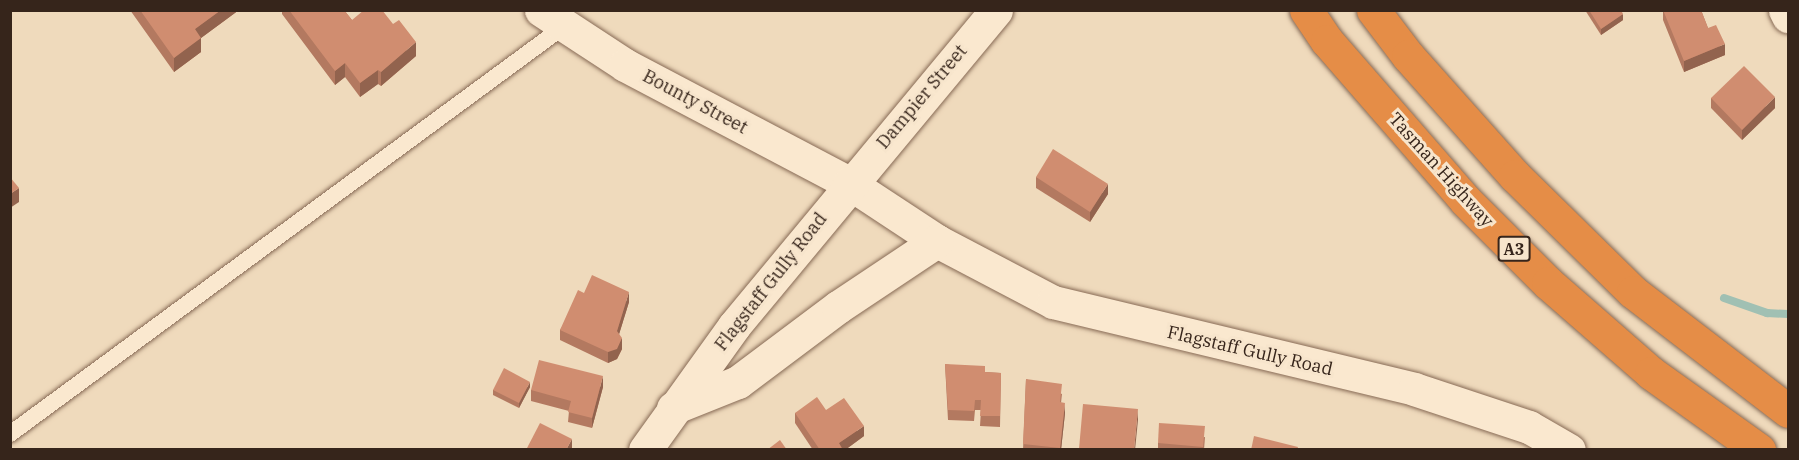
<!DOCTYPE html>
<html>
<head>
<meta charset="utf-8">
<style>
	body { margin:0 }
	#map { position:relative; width:1799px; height:460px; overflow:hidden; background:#efdabc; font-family:"IBM Plex Serif",serif }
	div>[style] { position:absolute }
	.stream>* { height:8px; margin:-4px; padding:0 4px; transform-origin:4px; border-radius:4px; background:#a0c0b3 }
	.roads { filter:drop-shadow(0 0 2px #876a55) drop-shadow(0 0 2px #876a55) }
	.lane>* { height:16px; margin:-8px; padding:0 8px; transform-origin:8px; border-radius:8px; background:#fae8cf }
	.street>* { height:33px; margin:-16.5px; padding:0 16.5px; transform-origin:16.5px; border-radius:16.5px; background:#fae8cf }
	.secondary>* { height:33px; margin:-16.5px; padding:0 16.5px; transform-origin:16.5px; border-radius:16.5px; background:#fae8cf }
	.highway>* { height:33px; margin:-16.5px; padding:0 16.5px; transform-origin:16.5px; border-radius:16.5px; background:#e58d47 }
	.wall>* { inset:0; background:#b37960 }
	.shaded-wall>* { inset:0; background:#92634e }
	.building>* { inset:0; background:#d08d70 }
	span { translate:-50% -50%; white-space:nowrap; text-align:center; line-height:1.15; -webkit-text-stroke:6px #f7e5cc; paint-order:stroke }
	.shield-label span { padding:2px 4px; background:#f7e5cc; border:2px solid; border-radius:4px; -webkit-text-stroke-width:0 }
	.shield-label { font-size:16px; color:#36251b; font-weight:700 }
	.street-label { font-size:18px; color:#36251b }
	.frame { position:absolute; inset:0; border:12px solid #36251b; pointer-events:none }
</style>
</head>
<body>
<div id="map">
	<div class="stream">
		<div style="left:1724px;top:298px;width:46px;rotate:19.2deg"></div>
		<div style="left:1767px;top:313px;width:21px;rotate:3deg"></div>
	</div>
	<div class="roads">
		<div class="lane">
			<div style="left:10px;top:434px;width:687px;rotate:-36.35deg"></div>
		</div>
		<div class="street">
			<div style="left:541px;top:10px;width:100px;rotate:33.2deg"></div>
			<div style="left:625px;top:65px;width:253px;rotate:27.8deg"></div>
			<div style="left:849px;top:183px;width:105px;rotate:33.4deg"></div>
			<div style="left:937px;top:241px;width:131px;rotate:27.7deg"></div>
			<div style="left:1053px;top:302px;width:371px;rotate:13.5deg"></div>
			<div style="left:1414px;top:389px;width:121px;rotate:18.3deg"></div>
			<div style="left:1529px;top:427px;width:46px;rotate:29.9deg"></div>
			<div style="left:1785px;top:10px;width:7px;rotate:63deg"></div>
			<div style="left:673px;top:408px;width:70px;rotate:-21.8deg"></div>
			<div style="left:738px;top:382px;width:125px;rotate:-36.9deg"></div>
			<div style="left:838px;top:307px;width:119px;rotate:-33.7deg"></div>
		</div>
		<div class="secondary">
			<div style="left:645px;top:450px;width:153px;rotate:-54.3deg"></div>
			<div style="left:734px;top:326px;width:410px;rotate:-50.3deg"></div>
		</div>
		<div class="highway">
			<div style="left:1306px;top:10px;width:37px;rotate:56deg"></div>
			<div style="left:1327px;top:41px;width:211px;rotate:49deg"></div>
			<div style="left:1465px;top:200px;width:117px;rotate:45deg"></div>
			<div style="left:1548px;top:283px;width:137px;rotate:41.1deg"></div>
			<div style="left:1651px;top:373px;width:133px;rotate:35.5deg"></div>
			<div style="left:1373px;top:10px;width:58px;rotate:52.7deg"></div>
			<div style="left:1408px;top:56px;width:161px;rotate:48.3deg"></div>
			<div style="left:1515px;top:176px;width:165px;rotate:44.5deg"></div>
			<div style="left:1633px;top:292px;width:195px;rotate:37.5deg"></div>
		</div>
	</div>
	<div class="wall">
		<div style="clip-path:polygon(130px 10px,239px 10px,201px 38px,201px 52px,174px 72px)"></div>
		<div style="clip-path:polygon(282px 10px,344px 10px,352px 20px,416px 56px,381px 86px,378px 84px,360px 97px,345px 77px,335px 85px,282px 14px)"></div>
		<div style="clip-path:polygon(1585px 10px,1621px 10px,1623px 20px,1601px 35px)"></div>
		<div style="clip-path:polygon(1663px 10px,1701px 10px,1708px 28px,1725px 55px,1684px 72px,1663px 20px)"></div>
		<div style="clip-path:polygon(1711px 98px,1775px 108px,1742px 140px,1711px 108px)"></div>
		<div style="clip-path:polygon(1036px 177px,1108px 194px,1090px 222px,1036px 188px)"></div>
		<div style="clip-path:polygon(584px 293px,629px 302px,619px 334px,622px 349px,617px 359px,608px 363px,560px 340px,560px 330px)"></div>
		<div style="clip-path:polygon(945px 364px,985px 372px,1001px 373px,1000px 427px,980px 426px,981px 410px,975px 410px,974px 421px,948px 420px)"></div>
		<div style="clip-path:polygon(1026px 379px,1062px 394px,1061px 403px,1065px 413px,1061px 450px,1023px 450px)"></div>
		<div style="clip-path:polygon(530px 387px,519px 408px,493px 395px,493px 390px)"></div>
		<div style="clip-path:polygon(603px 387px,592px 428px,568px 422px,569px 411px,531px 401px,531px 390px)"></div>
		<div style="clip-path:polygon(826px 410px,864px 436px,845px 450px,813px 450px,795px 423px,795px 413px)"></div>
		<div style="clip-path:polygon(1205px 437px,1204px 450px,1158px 450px,1158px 443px)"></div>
	</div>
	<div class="shaded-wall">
		<div style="clip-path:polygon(221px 10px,239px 10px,201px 38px,201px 52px,174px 72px,174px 58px,195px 29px)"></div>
		<div style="clip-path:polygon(1623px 14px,1623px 20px,1601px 35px,1601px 29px)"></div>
		<div style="clip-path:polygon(416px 42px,416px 56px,381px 86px,381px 72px)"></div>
		<div style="clip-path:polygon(1725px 44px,1725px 55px,1684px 72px,1684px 61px)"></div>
		<div style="clip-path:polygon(345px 63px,345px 77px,335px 85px,335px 71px)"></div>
		<div style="clip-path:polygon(378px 70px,378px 84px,360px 97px,360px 83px)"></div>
		<div style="clip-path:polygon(1775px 97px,1775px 108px,1742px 140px,1742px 130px)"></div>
		<div style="clip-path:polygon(1108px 184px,1108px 194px,1090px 222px,1090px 212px)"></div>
		<div style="clip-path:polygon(19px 188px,19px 202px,10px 208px,10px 194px)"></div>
		<div style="clip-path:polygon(629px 292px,629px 302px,617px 341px,617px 331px)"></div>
		<div style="clip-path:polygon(622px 338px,622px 349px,617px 359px,608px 363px,608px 352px)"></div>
		<div style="clip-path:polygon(603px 376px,603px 387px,592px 428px,592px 418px)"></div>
		<div style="clip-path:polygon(530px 382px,530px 387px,519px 408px,519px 403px)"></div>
		<div style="clip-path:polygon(1065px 403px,1065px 413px,1061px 450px,1060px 450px)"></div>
		<div style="clip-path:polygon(1138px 409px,1138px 420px,1135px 450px,1134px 450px)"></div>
		<div style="clip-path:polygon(864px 426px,864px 436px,845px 450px,839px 450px,839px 443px)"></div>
		<div style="clip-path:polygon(572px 439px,572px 449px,566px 450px)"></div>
	</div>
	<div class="building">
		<div style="clip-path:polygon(140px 10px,221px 10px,195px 29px,201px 38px,174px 58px)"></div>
		<div style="clip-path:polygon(289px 10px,344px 10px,352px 20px,364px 10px,382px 10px,393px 24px,399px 20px,416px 42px,381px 72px,378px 70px,360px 83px,345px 63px,335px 71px)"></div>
		<div style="clip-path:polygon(1589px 10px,1621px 10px,1623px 14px,1601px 29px)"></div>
		<div style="clip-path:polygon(1663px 10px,1701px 10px,1708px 28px,1716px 25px,1725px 44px,1684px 61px)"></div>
		<div style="clip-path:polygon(1744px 66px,1775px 97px,1742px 130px,1711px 98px)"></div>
		<div style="clip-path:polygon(1053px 149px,1108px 184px,1090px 212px,1036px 177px)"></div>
		<div style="clip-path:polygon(10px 177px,19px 188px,10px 194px)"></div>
		<div style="clip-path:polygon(592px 275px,629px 292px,617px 331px,622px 338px,617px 349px,608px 352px,560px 330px,578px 290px,584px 293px)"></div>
		<div style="clip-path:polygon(539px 360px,603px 376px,592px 418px,568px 412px,571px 401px,531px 390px)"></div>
		<div style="clip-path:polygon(945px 364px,985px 366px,985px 372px,1001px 373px,1000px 416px,980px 416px,981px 400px,975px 400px,974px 411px,948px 410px)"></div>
		<div style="clip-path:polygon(504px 368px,530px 382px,519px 403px,493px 390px)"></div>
		<div style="clip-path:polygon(1026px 379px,1062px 384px,1060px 402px,1065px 403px,1060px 448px,1023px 444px)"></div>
		<div style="clip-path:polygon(817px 397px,826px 410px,844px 398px,864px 426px,839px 443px,843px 450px,820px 450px,795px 413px)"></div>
		<div style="clip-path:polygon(1083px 404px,1138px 409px,1134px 450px,1079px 449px)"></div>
		<div style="clip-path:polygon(540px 423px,572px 439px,566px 450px,526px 450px)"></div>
		<div style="clip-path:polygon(1159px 423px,1205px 426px,1203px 447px,1158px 443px)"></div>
		<div style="clip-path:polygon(1254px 436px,1298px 447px,1297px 450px,1251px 450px)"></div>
		<div style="clip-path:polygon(780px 440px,787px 450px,767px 450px)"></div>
	</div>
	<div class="shield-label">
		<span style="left:1514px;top:249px">A3</span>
	</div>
	<div class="street-label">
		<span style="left:922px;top:97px;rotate:-50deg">Dampier Street</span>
		<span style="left:695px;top:102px;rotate:28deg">Bounty Street</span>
		<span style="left:1441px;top:170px;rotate:48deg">Tasman Highway</span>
		<span style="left:771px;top:282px;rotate:-52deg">Flagstaff Gully Road</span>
		<span style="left:1250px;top:351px;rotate:13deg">Flagstaff Gully Road</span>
	</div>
	<div class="frame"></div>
</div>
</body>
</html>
